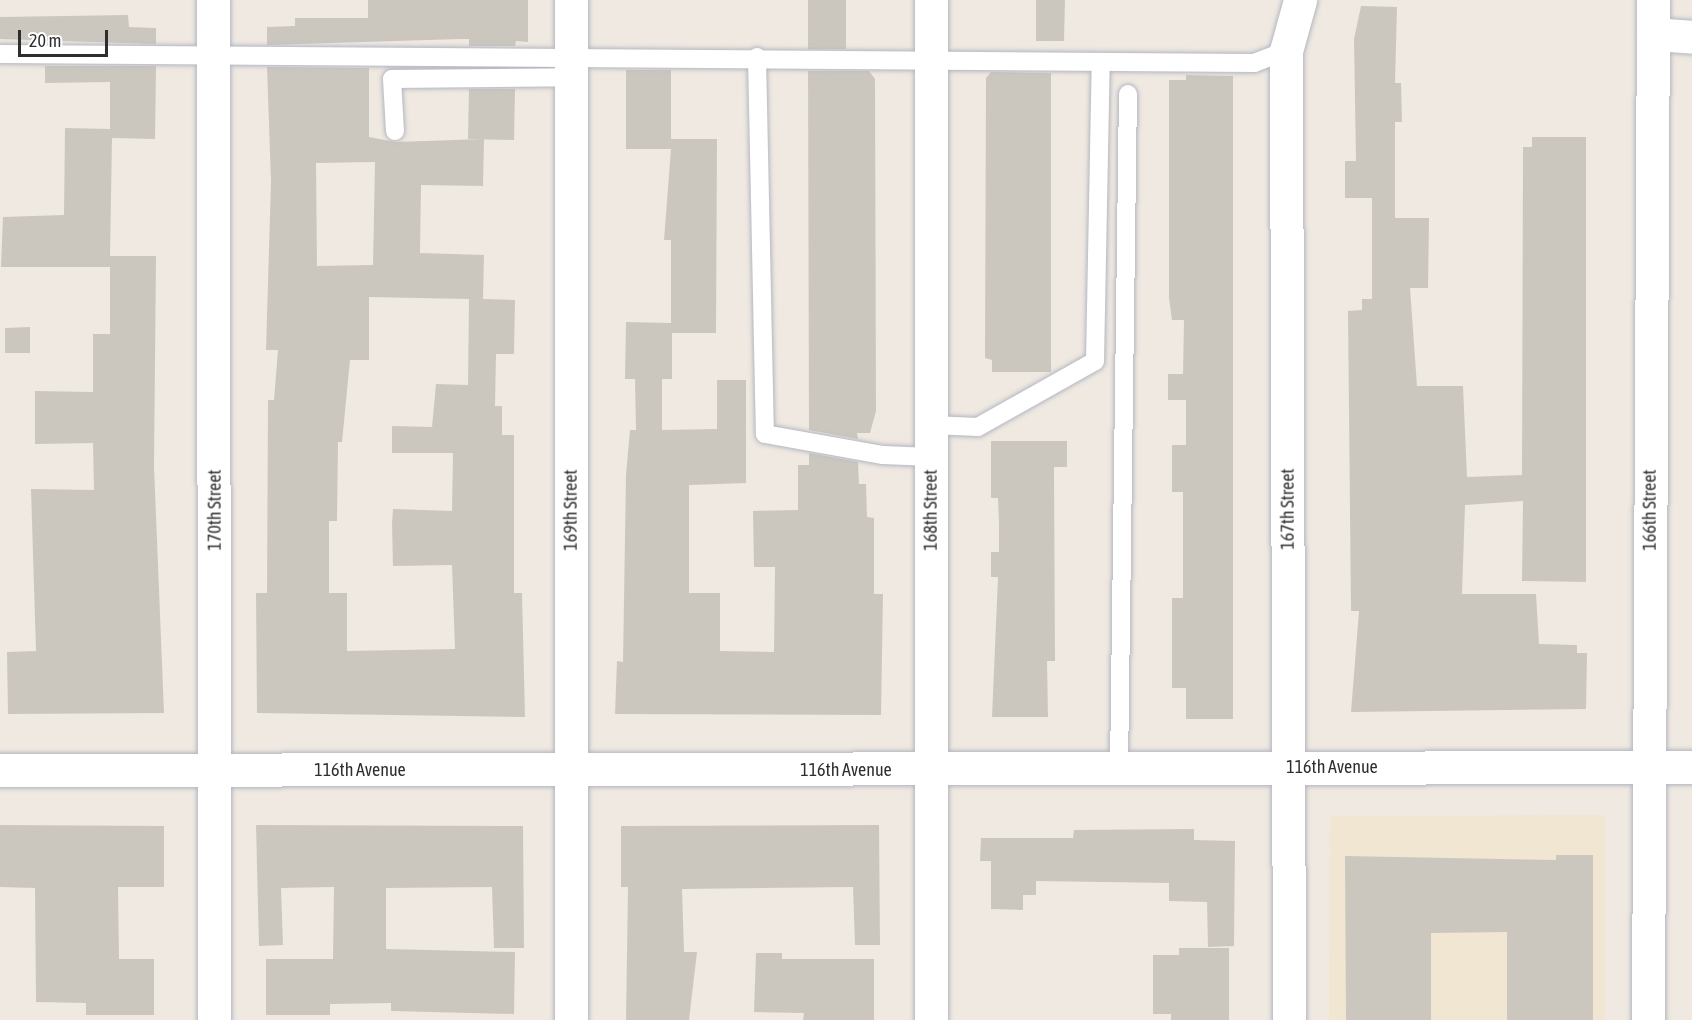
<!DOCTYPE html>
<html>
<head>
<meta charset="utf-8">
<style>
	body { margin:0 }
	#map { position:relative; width:1692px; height:1020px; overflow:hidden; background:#efe9e1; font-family:"Asap Condensed",sans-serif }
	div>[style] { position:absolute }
	.education>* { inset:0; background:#f0e6d1 }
	.building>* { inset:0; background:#cbc7bf }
	.roads { filter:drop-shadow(0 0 2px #b4b7c1) drop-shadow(0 0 2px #b4b7c1) }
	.service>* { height:18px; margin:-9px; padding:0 9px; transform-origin:9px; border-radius:9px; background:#fff }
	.minor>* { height:33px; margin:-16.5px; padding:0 16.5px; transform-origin:16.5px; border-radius:16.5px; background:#fff }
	span { translate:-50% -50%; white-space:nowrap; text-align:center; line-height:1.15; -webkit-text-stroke:5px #fff; paint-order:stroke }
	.street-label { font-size:18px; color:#2e2e2e }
	.scale { position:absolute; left:18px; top:30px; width:90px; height:27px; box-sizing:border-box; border:3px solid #2e2e2e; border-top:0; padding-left:8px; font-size:18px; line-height:21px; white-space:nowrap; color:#2e2e2e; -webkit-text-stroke:4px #fff; paint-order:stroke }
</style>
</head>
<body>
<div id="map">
	<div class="education">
		<div style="clip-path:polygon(1605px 815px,1605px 1020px,1329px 1020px,1330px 816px)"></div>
	</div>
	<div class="building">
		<div style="clip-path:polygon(368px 0,528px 0,528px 42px,516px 41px,515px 46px,469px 46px,469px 39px,460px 39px,267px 45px,267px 27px,295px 26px,295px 18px,368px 18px)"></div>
		<div style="clip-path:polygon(808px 0,846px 0,846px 49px,808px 49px)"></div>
		<div style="clip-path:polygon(1036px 0,1065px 0,1064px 41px,1036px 41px)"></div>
		<div style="clip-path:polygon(1361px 6px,1397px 7px,1395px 83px,1401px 83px,1402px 122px,1395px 122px,1395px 218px,1429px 218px,1428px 288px,1410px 288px,1417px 386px,1463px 386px,1467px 477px,1522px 475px,1523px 147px,1532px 147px,1532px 137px,1586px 137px,1586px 582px,1522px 581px,1523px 501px,1465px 505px,1462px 594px,1536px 594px,1539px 644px,1577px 645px,1577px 653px,1587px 653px,1586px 709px,1351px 712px,1359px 611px,1351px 611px,1348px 311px,1362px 310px,1362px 299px,1372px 299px,1372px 198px,1345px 198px,1345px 161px,1356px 161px,1354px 39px)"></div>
		<div style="clip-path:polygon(128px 15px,129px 27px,156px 28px,156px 44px,0 39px,0 17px)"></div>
		<div style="clip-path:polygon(45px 66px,156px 66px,155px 139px,112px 138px,110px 256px,156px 256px,154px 466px,164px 713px,8px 714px,7px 652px,36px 651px,31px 489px,94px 490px,93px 443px,35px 444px,35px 391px,93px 392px,93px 334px,110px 334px,110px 267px,1px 267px,3px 217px,64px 215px,65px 128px,110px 129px,110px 82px,45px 83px)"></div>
		<div style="clip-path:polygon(evenodd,267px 67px,369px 68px,369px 137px,395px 142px,484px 139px,483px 186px,421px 185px,420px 253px,484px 255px,483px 299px,515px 300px,514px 354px,496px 354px,495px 406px,502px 406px,502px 435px,514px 435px,514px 593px,522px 593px,525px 717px,257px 713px,256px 593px,267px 593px,268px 400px,274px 400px,278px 350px,266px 350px,271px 182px,267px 67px,375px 162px,373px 265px,317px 266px,316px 163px,375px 162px,267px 67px,369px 297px,469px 299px,468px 385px,436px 384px,432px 427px,392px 426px,392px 453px,453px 453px,452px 511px,393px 509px,392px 524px,393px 566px,452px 565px,455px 649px,347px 651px,347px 593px,329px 593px,329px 521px,337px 521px,338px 442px,342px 442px,350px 360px,369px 360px,369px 297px)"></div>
		<div style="clip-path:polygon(626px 70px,671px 70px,671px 139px,717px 139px,716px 333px,672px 333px,672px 379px,662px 379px,662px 430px,717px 429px,717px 380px,746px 380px,746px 483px,689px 485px,689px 593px,720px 593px,720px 651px,774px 652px,775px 567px,754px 567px,753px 511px,798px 510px,798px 465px,809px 465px,809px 453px,858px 462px,859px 484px,866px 484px,867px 517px,874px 518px,874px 594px,883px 594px,881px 715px,615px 714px,617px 661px,623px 662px,626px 475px,630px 430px,636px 430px,635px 379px,625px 379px,626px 322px,671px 323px,671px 240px,664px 240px,671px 149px,626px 149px)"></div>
		<div style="clip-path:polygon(808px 71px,869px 71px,875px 79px,876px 411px,870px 433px,857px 433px,858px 439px,809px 430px)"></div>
		<div style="clip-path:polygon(991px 72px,1051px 73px,1051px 372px,992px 372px,992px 360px,985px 358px,986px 78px)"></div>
		<div style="clip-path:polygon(1186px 75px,1233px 76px,1233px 719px,1186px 719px,1186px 688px,1172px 688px,1172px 598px,1183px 598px,1183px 492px,1172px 492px,1172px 445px,1186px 445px,1186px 400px,1168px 400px,1168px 374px,1183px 374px,1184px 320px,1172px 320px,1169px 298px,1169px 80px,1186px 80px)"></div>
		<div style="clip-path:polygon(469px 89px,515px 89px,514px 140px,468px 139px)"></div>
		<div style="clip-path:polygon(30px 327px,30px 353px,5px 353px,5px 328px)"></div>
		<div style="clip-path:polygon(991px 441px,1067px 441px,1067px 467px,1054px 467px,1055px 661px,1047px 661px,1048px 717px,992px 717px,998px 577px,991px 577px,991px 552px,999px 552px,999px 524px,998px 498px,991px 498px)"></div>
		<div style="clip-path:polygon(0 825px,164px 826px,164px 887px,118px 887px,119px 959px,154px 959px,154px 1015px,86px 1015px,86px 1003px,36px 1002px,35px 888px,0 887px)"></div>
		<div style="clip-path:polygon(256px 825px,523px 826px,524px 948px,494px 948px,492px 887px,386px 888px,386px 949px,515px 952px,514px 1014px,391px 1011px,391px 1003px,330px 1004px,330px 1015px,266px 1015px,266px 959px,333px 959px,334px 887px,281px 888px,283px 945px,259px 946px)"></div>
		<div style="clip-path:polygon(879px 825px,880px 945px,855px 945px,853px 887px,682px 889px,684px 952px,697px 952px,689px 1020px,626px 1020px,628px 887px,621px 887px,621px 826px)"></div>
		<div style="clip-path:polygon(1194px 829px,1194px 840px,1235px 841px,1234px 946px,1208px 947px,1207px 902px,1169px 901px,1169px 883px,1036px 881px,1036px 895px,1023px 895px,1023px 910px,991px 909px,991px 861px,980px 861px,981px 838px,1073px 838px,1074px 830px)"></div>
		<div style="clip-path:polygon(1556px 855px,1593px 855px,1593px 1020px,1507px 1020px,1507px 932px,1431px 933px,1431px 1020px,1346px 1020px,1345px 856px,1556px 860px)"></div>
		<div style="clip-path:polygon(1179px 948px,1229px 948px,1229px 1020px,1171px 1020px,1171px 1014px,1153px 1014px,1153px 955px,1179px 955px)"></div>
		<div style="clip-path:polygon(756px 953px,782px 953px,782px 959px,874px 959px,874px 1020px,803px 1020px,804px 1013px,754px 1012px)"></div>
	</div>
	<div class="roads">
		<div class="service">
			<div style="left:0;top:54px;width:1254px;rotate:0.41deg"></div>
			<div style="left:1254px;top:63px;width:34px;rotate:-21deg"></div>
			<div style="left:757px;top:57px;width:377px;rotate:88.8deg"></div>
			<div style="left:765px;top:434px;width:120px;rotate:10.1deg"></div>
			<div style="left:883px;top:455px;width:48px;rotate:2.4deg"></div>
			<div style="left:395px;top:131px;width:52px;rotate:-93.3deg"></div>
			<div style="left:392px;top:79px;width:178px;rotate:-0.6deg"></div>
			<div style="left:931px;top:425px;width:47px;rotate:2.4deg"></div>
			<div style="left:978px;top:427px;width:134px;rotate:-29.4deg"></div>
			<div style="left:1095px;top:361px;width:299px;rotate:-88.9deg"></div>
			<div style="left:1119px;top:769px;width:675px;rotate:-89.24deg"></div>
		</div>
		<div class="minor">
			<div style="left:213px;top:0;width:1020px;rotate:89.94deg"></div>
			<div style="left:931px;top:0;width:1020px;rotate:90deg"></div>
			<div style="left:1653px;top:34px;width:39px;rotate:4deg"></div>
			<div style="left:0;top:770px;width:1692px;rotate:-0.1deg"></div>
			<div style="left:571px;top:1020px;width:1020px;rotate:-90deg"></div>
			<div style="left:1289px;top:1020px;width:969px;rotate:-90.18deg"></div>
			<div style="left:1286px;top:51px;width:53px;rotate:-74.6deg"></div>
			<div style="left:1648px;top:1020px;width:1020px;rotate:-89.72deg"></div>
		</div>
	</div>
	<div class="street-label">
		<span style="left:1288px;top:509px;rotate:-90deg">167th Street</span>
		<span style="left:215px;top:510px;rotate:-90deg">170th Street</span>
		<span style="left:571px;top:510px;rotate:-90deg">169th Street</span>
		<span style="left:931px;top:510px;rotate:-90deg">168th Street</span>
		<span style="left:1650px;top:510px;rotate:-90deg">166th Street</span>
		<span style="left:1332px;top:767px">116th Avenue</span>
		<span style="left:360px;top:770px">116th Avenue</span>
		<span style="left:846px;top:770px">116th Avenue</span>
	</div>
	<div class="scale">20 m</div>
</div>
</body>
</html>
